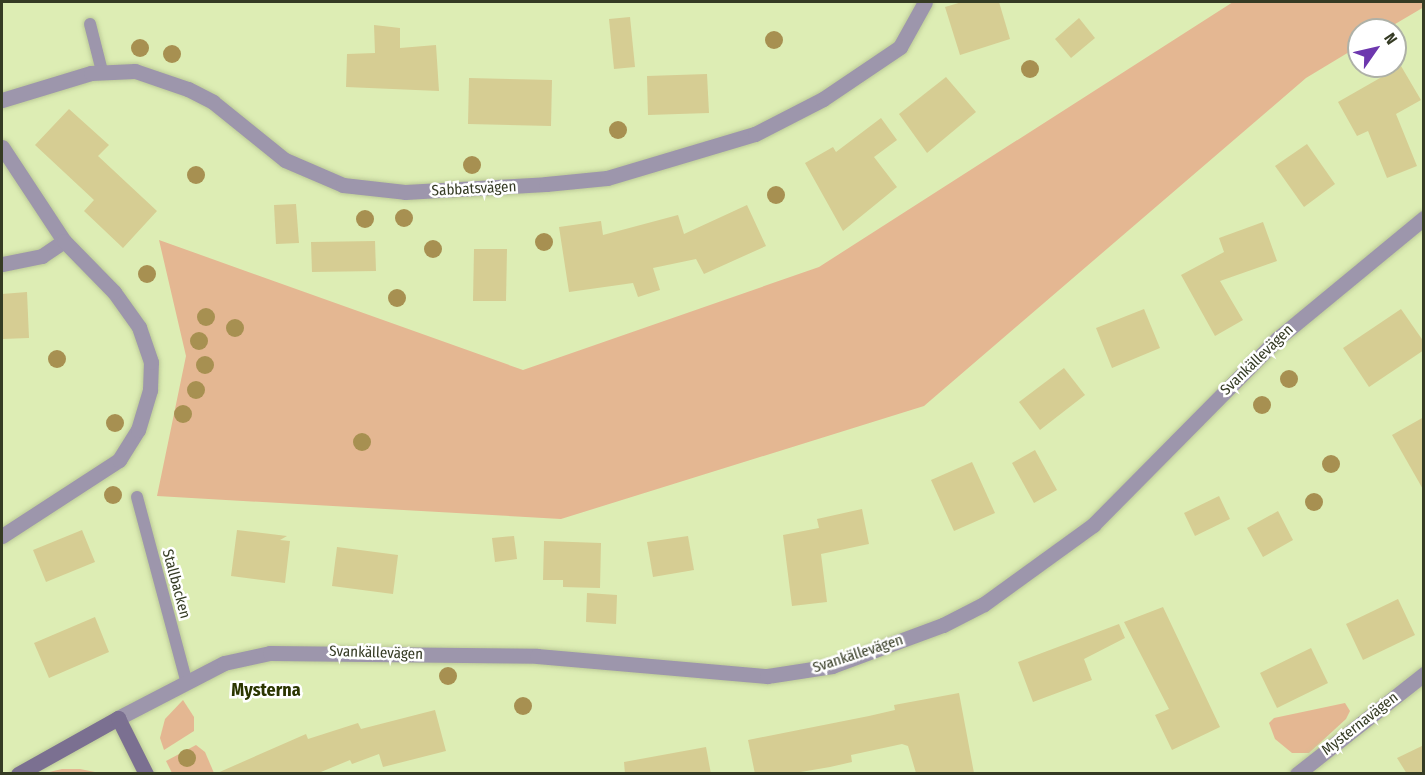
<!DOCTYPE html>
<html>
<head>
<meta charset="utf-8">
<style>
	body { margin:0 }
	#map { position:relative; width:1425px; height:775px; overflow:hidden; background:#ddedb4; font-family:"Fira Sans Condensed",sans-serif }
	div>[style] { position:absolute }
	.green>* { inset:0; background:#e4b792 }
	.building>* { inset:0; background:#d6cd93 }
	.roads { filter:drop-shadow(0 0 2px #bbc997) drop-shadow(0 0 2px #bbc997) }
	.lane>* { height:12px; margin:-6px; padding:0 6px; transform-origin:6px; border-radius:6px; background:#9d96ac }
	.street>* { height:15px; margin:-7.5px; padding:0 7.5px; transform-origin:7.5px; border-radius:7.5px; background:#9d96ac }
	.secondary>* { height:15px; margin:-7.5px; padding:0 7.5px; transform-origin:7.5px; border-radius:7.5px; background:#7b7091 }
	.trees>* { width:18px; height:18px; margin:-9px; border-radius:50%; background:#a79051 }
	span { translate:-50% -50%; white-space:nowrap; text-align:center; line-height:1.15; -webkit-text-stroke:5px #fff; paint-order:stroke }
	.street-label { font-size:15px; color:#353b24 }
	.quarter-label { font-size:18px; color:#2b3500; font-weight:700 }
	.frame { position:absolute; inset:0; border:3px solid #353b24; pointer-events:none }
	.north { position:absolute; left:1347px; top:18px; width:60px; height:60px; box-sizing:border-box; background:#fff; border:2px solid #aeb1a7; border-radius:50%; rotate:56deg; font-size:16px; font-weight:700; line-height:24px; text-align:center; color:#353b24 }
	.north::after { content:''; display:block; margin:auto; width:21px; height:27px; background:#6d37ae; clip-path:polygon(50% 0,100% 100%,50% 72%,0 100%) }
</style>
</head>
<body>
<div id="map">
	<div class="green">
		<div style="clip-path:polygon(1233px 2px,1423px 2px,1424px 7px,1385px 30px,1359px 30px,1359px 46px,1306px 78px,924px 406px,561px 519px,157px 496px,186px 356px,159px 240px,523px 370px,819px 267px)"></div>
		<div style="clip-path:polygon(183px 700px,194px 717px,194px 731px,164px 750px,160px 738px,165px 719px)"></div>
		<div style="clip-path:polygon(1345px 703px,1350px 711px,1346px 719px,1309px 753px,1292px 753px,1275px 739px,1269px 723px,1274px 718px)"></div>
		<div style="clip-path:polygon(196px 745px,205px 752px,214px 773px,172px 773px,166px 761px)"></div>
		<div style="clip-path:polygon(62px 769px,80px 769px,100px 773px,45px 773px)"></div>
	</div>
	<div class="building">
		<div style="clip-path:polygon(962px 2px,999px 2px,1010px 39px,960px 55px,945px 7px)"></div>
		<div style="clip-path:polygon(630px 17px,635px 67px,614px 69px,609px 19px)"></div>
		<div style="clip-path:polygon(1079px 18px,1095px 38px,1071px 58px,1055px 39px)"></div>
		<div style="clip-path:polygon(374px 25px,400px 28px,400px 48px,436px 45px,439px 91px,346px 87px,347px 54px,375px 53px)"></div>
		<div style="clip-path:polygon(1401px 66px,1421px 100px,1396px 114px,1417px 166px,1387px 178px,1368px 131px,1357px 136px,1338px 102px)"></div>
		<div style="clip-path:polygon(707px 74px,709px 113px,648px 115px,647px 76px)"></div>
		<div style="clip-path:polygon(946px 77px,976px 112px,927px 153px,899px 114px)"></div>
		<div style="clip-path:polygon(469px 78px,552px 80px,551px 126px,468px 124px)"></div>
		<div style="clip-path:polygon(69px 109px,109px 145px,98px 156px,157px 211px,123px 248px,84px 211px,94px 200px,35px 145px)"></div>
		<div style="clip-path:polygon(881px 118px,897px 140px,874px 157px,897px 187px,843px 231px,805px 163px,833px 147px,836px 152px)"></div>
		<div style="clip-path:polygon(1307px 144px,1335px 184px,1304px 207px,1275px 166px)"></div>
		<div style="clip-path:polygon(296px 204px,299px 243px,276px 244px,274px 205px)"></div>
		<div style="clip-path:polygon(747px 205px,766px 246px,704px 274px,696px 259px,653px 268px,660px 290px,638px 297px,633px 283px,569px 292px,559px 227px,601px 221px,603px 235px,678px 215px,684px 234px)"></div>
		<div style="clip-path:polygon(1263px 222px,1277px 261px,1220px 281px,1243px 320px,1215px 336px,1181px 275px,1224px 252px,1219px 238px)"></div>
		<div style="clip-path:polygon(375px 241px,376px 271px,312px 272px,311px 242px)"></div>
		<div style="clip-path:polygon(474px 249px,507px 249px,506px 301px,473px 301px)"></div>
		<div style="clip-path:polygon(27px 292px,29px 338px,2px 339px,2px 294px)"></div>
		<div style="clip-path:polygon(1144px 309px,1160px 348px,1112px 368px,1096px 328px)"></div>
		<div style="clip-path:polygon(1401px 309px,1424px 342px,1424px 350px,1369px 387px,1343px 348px)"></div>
		<div style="clip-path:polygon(1064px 368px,1085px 395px,1040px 430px,1019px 402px)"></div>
		<div style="clip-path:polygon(1424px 417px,1424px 491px,1392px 435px)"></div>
		<div style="clip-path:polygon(1035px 450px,1057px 490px,1034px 503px,1012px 463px)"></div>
		<div style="clip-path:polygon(972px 462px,995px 513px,954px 531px,931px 480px)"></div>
		<div style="clip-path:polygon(1219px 496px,1230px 519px,1195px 536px,1184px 513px)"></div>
		<div style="clip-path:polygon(862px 509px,869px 544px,821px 554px,827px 602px,792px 606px,783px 535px,819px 528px,817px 519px)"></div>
		<div style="clip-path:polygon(1278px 511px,1293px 540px,1263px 557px,1247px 528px)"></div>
		<div style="clip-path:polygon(82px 530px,95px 562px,46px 582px,33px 550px)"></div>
		<div style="clip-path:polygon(237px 530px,287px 536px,280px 540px,290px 541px,285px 583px,231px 576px)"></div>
		<div style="clip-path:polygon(514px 536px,517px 559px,495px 562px,492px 538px)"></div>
		<div style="clip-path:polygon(688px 536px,694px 570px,653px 577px,647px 542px)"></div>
		<div style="clip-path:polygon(544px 541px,601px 543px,600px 588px,563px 587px,563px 580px,543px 580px)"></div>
		<div style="clip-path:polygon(337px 547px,398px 555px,393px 594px,332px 586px)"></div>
		<div style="clip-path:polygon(587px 593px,617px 595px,616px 624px,586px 622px)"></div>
		<div style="clip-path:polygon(1398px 599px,1415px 635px,1363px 660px,1346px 624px)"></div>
		<div style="clip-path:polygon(1163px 607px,1220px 727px,1172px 750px,1155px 715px,1169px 709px,1124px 622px)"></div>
		<div style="clip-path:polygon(95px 617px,109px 652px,49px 678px,34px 643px)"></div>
		<div style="clip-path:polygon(1119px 624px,1125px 638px,1084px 659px,1092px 680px,1033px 702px,1018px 662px)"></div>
		<div style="clip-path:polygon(1311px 648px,1328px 683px,1277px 708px,1260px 673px)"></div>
		<div style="clip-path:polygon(959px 693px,974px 773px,916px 773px,908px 746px,902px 744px,851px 755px,852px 762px,830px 767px,789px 774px,755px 774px,748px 740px,869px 716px,895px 710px,894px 705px)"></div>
		<div style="clip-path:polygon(435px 710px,446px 751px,383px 767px,379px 754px,352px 764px,350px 760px,316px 774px,215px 774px,306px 734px,308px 739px,358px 723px,361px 729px)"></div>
		<div style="clip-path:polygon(1424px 745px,1424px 774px,1407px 774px,1397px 758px)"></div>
		<div style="clip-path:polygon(706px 747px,711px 774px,625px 774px,624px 762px)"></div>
	</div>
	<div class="roads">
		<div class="lane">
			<div style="left:90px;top:24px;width:49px;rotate:75.7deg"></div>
			<div style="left:137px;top:497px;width:189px;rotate:75deg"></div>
		</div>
		<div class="street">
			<div style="left:2px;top:100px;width:93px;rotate:-16.9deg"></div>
			<div style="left:91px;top:73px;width:44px;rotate:-2.6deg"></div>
			<div style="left:135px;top:71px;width:56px;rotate:18.8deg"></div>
			<div style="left:188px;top:89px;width:28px;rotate:27deg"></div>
			<div style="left:213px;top:102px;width:92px;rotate:38.9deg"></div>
			<div style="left:285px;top:160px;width:63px;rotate:23.3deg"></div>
			<div style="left:343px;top:185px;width:62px;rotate:6.4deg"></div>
			<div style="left:405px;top:192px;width:141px;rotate:-3.2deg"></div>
			<div style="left:546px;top:184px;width:61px;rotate:-5.6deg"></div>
			<div style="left:607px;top:178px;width:154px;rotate:-16.6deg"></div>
			<div style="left:755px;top:134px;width:76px;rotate:-27.2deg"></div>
			<div style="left:823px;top:99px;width:93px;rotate:-34deg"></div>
			<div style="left:900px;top:47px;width:51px;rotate:-60.9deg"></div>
			<div style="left:2px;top:147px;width:113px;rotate:56.6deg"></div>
			<div style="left:64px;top:241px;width:27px;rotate:146deg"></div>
			<div style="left:42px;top:256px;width:41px;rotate:168.7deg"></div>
			<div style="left:2px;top:536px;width:140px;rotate:-33deg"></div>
			<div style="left:119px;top:460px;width:36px;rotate:-58deg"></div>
			<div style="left:138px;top:430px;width:42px;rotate:-73.3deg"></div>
			<div style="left:150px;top:390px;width:28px;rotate:-88deg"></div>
			<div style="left:151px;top:362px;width:37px;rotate:-109deg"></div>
			<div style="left:139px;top:327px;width:43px;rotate:-125.5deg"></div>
			<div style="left:114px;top:292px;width:71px;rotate:-134.4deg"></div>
			<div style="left:118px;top:718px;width:119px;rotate:-27.4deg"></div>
			<div style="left:224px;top:663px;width:47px;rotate:-12.3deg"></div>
			<div style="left:270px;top:653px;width:267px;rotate:0.6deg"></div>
			<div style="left:537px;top:656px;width:231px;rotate:5deg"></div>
			<div style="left:767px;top:676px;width:66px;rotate:-8.7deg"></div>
			<div style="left:832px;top:666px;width:118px;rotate:-20.3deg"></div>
			<div style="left:943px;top:625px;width:46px;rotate:-27.1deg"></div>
			<div style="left:984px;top:604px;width:135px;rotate:-35.9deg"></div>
			<div style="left:1093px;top:525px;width:262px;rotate:-45.3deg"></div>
			<div style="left:1277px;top:339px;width:190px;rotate:-39.5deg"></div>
			<div style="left:1297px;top:774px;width:162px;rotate:-38.2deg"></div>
		</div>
		<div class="secondary">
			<div style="left:18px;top:774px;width:115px;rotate:-29.2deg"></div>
			<div style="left:118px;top:718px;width:63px;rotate:63.4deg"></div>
		</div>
	</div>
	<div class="trees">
		<div style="left:774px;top:40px"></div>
		<div style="left:140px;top:48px"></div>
		<div style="left:172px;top:54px"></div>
		<div style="left:1030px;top:69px"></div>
		<div style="left:618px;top:130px"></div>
		<div style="left:472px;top:165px"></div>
		<div style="left:196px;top:175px"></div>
		<div style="left:776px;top:195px"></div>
		<div style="left:404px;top:218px"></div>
		<div style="left:365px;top:219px"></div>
		<div style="left:544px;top:242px"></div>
		<div style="left:433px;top:249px"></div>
		<div style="left:147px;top:274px"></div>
		<div style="left:397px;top:298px"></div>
		<div style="left:206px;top:317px"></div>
		<div style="left:235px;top:328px"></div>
		<div style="left:199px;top:341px"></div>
		<div style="left:57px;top:359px"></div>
		<div style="left:205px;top:365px"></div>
		<div style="left:1289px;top:379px"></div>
		<div style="left:196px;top:390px"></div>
		<div style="left:1262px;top:405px"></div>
		<div style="left:183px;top:414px"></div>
		<div style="left:115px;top:423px"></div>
		<div style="left:362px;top:442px"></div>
		<div style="left:1331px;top:464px"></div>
		<div style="left:113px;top:495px"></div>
		<div style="left:1314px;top:502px"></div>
		<div style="left:448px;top:676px"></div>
		<div style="left:523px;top:706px"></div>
		<div style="left:187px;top:758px"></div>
	</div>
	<div class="street-label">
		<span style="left:474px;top:189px;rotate:-3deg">Sabbatsvägen</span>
		<span style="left:1257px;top:360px;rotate:-44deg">Svankällevägen</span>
		<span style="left:176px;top:584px;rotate:75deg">Stallbacken</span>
		<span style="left:376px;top:653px;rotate:2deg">Svankällevägen</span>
		<span style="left:858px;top:654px;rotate:-18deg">Svankällevägen</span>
		<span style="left:1360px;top:724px;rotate:-38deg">Mysternavägen</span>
	</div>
	<div class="quarter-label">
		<span style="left:266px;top:690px">Mysterna</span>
	</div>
	<div class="frame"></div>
	<div class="north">N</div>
</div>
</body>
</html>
